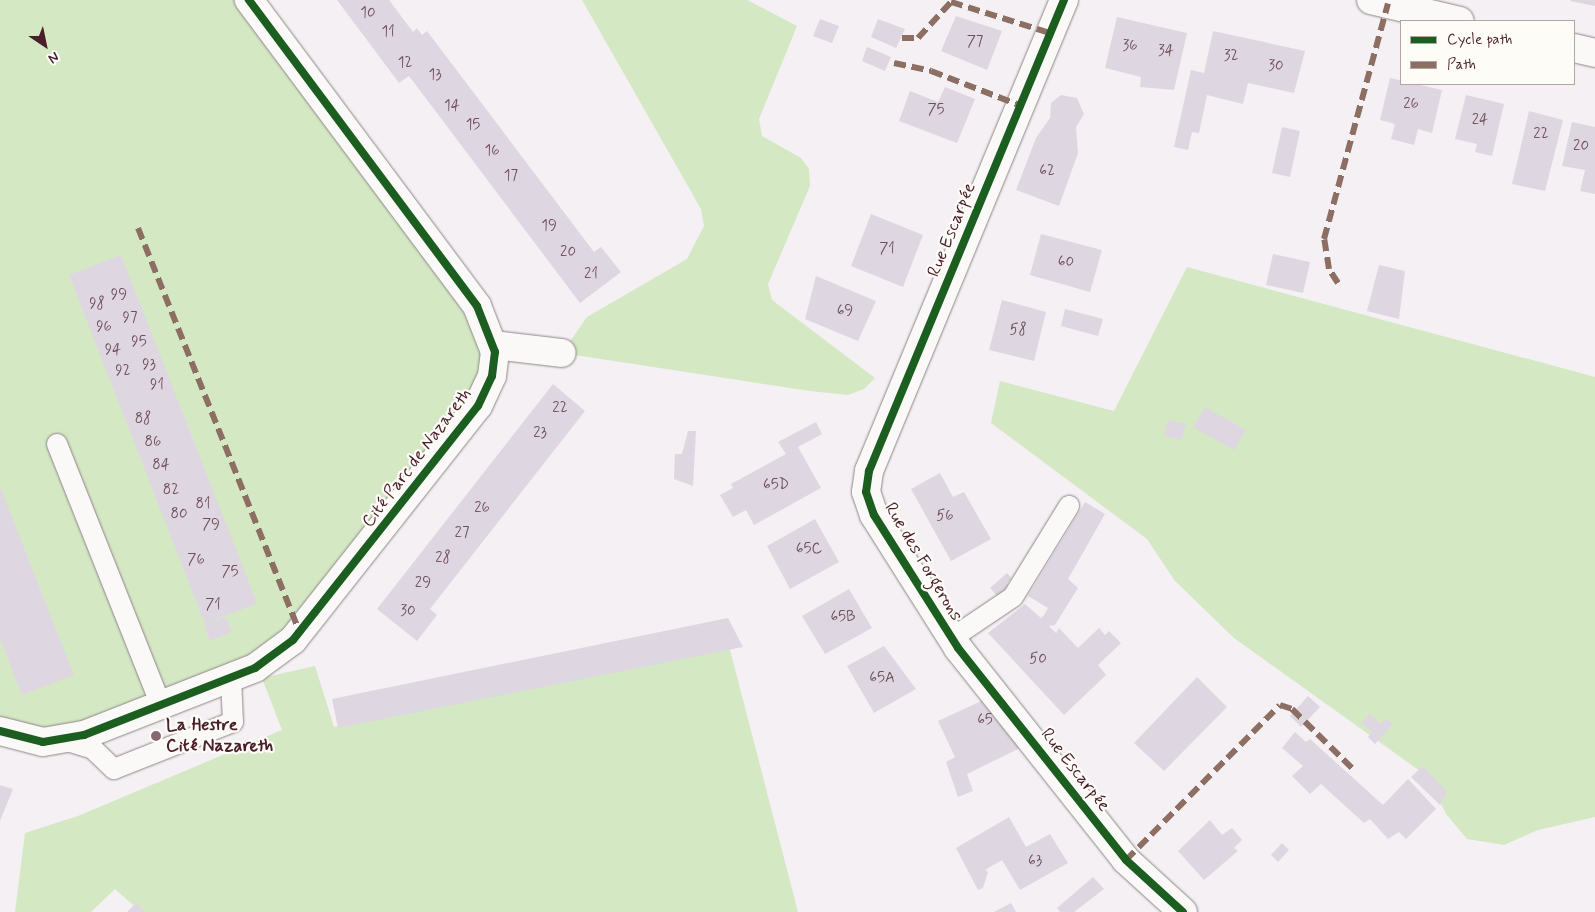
<!DOCTYPE html>
<html>
<head>
<meta charset="utf-8">
<style>
	body { margin:0 }
	#map { position:relative; width:1595px; height:912px; overflow:hidden; background:#f4f0f3; font-family:Mynerve,sans-serif }
	div>[style] { position:absolute }
	.green>* { inset:0; background:#d4e8c4 }
	.building>* { inset:0; background:#ded7e1 }
	.roads { filter:drop-shadow(0 0 1px #8f8588) drop-shadow(0 0 1px #8f8588) }
	.lane>* { height:20px; margin:-10px; padding:0 10px; transform-origin:10px; border-radius:10px; background:#faf9f8 }
	.street>* { height:28px; margin:-14px; padding:0 14px; transform-origin:14px; border-radius:14px; background:#faf9f8 }
	.quiet>* { height:6px; margin-top:-3px; transform-origin:0; background:repeating-linear-gradient(90deg,#8d6e63 0 12px,transparent 0 18px) }
	.cycleway>* { height:8px; margin:-4px; padding:0 4px; transform-origin:4px; border-radius:4px; background:#1b5e20 }
	.dots>* { width:14px; height:14px; translate:-50% -50%; box-sizing:border-box; border:2px solid #fdfcf7; border-radius:50% }
	span { translate:-50% -50%; white-space:nowrap; text-align:center; line-height:1.15; -webkit-text-stroke:4.5px #fdfcf7; paint-order:stroke }
	.number-label { font-size:15px; color:#704e5a }
	.number-label span { -webkit-text-stroke-width:0 }
	.street-label { font-size:18px; color:#4a1f2b }
	.poi-label { font-size:18px; color:#4a1f2b; font-weight:700 }
	.left { translate:0 -50%; text-align:left }
	.legend { position:absolute; left:1400px; top:20px; width:175px; height:65px; box-sizing:border-box; background:#fdfcf7; border:1px solid #b5a4a5; margin:0; padding:6px 9px; list-style:none; font-size:15px; color:#4a1f2b }
	.legend li { display:flex; align-items:center; gap:10px; height:25px }
	.legend b { width:25px; border:1px solid #b5a4a5 }
	.north { position:absolute; left:20px; top:20px; width:50px; height:50px; -webkit-text-stroke:4px #fdfcf7; paint-order:stroke; rotate:146deg; font-size:14px; font-weight:700; line-height:20px; text-align:center; color:#4a1f2b }
	.north::after { content:''; display:block; margin:auto; width:18px; height:22px; background:#4a1f2b; clip-path:polygon(50% 0,100% 100%,50% 72%,0 100%) }
</style>
</head>
<body>
<div id="map">
	<div class="green">
		<div style="clip-path:polygon(0 0,250px 0,478px 302px,497px 362px,274px 652px,64px 740px,0 734px)"></div>
		<div style="clip-path:polygon(582px 0,747px 0,797px 26px,759px 119px,762px 136px,801px 158px,809px 169px,810px 186px,768px 284px,772px 300px,875px 378px,864px 389px,848px 395px,810px 391px,562px 353px,587px 317px,687px 259px,704px 226px,701px 209px)"></div>
		<div style="clip-path:polygon(1187px 267px,1595px 377px,1595px 817px,1538px 830px,1504px 845px,1467px 839px,1446px 814px,1427px 776px,1234px 638px,1175px 581px,1147px 539px,991px 423px,1000px 381px,1114px 411px)"></div>
		<div style="clip-path:polygon(728px 642px,798px 912px,141px 912px,115px 889px,91px 912px,15px 912px,25px 833px,78px 816px,282px 730px,262px 678px,315px 666px,334px 727px)"></div>
	</div>
	<div class="building">
		<div style="clip-path:polygon(337px 0,389px 0,413px 32px,417px 28px,422px 35px,427px 31px,594px 252px,601px 247px,621px 272px,580px 303px,409px 76px,399px 83px)"></div>
		<div style="clip-path:polygon(1571px 0,1595px 0,1595px 6px,1570px 1px)"></div>
		<div style="clip-path:polygon(956px 16px,1002px 31px,987px 70px,941px 51px)"></div>
		<div style="clip-path:polygon(1117px 17px,1187px 33px,1174px 90px,1140px 87px,1141px 77px,1105px 68px)"></div>
		<div style="clip-path:polygon(820px 19px,839px 26px,832px 43px,813px 36px)"></div>
		<div style="clip-path:polygon(878px 19px,905px 29px,896px 48px,871px 37px)"></div>
		<div style="clip-path:polygon(1213px 31px,1305px 51px,1294px 93px,1248px 83px,1243px 104px,1207px 95px,1199px 133px,1192px 132px,1188px 150px,1174px 147px,1191px 70px,1204px 73px)"></div>
		<div style="clip-path:polygon(867px 47px,891px 57px,885px 71px,862px 61px)"></div>
		<div style="clip-path:polygon(1390px 78px,1442px 90px,1432px 133px,1418px 129px,1414px 145px,1391px 139px,1395px 124px,1380px 120px)"></div>
		<div style="clip-path:polygon(945px 87px,975px 99px,957px 143px,899px 121px,910px 91px,938px 102px)"></div>
		<div style="clip-path:polygon(1061px 95px,1077px 98px,1084px 114px,1076px 127px,1078px 153px,1059px 206px,1016px 190px,1036px 138px,1050px 118px,1051px 103px)"></div>
		<div style="clip-path:polygon(1466px 95px,1504px 104px,1492px 156px,1475px 152px,1477px 144px,1455px 139px)"></div>
		<div style="clip-path:polygon(1529px 111px,1563px 120px,1545px 191px,1512px 184px)"></div>
		<div style="clip-path:polygon(1572px 122px,1595px 127px,1595px 194px,1580px 191px,1585px 170px,1562px 166px)"></div>
		<div style="clip-path:polygon(1282px 127px,1300px 131px,1290px 177px,1272px 173px)"></div>
		<div style="clip-path:polygon(871px 214px,923px 235px,903px 287px,851px 266px)"></div>
		<div style="clip-path:polygon(1041px 234px,1102px 250px,1090px 292px,1030px 275px)"></div>
		<div style="clip-path:polygon(1273px 254px,1310px 262px,1303px 293px,1266px 285px)"></div>
		<div style="clip-path:polygon(121px 255px,257px 603px,205px 624px,69px 275px)"></div>
		<div style="clip-path:polygon(1379px 265px,1405px 271px,1399px 319px,1367px 311px)"></div>
		<div style="clip-path:polygon(816px 276px,876px 301px,858px 341px,805px 319px)"></div>
		<div style="clip-path:polygon(1002px 300px,1046px 312px,1034px 361px,989px 350px)"></div>
		<div style="clip-path:polygon(1065px 309px,1103px 319px,1098px 336px,1061px 326px)"></div>
		<div style="clip-path:polygon(553px 384px,585px 411px,430px 609px,437px 615px,417px 641px,377px 609px)"></div>
		<div style="clip-path:polygon(1205px 407px,1246px 430px,1234px 450px,1193px 427px)"></div>
		<div style="clip-path:polygon(1168px 420px,1186px 424px,1181px 440px,1164px 435px)"></div>
		<div style="clip-path:polygon(816px 422px,822px 434px,798px 447px,821px 488px,754px 525px,746px 510px,733px 517px,720px 495px,733px 488px,731px 484px,786px 454px,778px 442px)"></div>
		<div style="clip-path:polygon(688px 431px,696px 431px,693px 486px,674px 479px,675px 454px,682px 454px)"></div>
		<div style="clip-path:polygon(940px 473px,953px 497px,964px 492px,991px 539px,951px 561px,911px 489px)"></div>
		<div style="clip-path:polygon(0 487px,74px 675px,22px 695px,0 639px)"></div>
		<div style="clip-path:polygon(1085px 502px,1105px 514px,1068px 579px,1078px 588px,1055px 625px,1049px 626px,1056px 633px,1059px 628px,1078px 648px,1099px 628px,1105px 635px,1109px 631px,1121px 643px,1098px 665px,1106px 675px,1064px 715px,988px 633px,1025px 604px,1041px 618px,1044px 615px,1048px 608px,1028px 596px)"></div>
		<div style="clip-path:polygon(815px 519px,839px 562px,790px 589px,767px 546px)"></div>
		<div style="clip-path:polygon(1007px 573px,1012px 579px,1007px 583px,1011px 589px,999px 598px,990px 588px)"></div>
		<div style="clip-path:polygon(849px 589px,872px 628px,825px 654px,802px 616px)"></div>
		<div style="clip-path:polygon(226px 617px,232px 632px,210px 641px,204px 625px)"></div>
		<div style="clip-path:polygon(728px 618px,743px 647px,338px 728px,332px 699px)"></div>
		<div style="clip-path:polygon(884px 646px,916px 689px,874px 713px,847px 666px)"></div>
		<div style="clip-path:polygon(1197px 677px,1227px 707px,1164px 771px,1134px 743px)"></div>
		<div style="clip-path:polygon(1308px 696px,1320px 707px,1301px 727px,1290px 716px)"></div>
		<div style="clip-path:polygon(988px 698px,1024px 746px,967px 774px,973px 791px,958px 797px,946px 762px,955px 757px,938px 721px)"></div>
		<div style="clip-path:polygon(1370px 714px,1381px 724px,1386px 718px,1393px 724px,1375px 744px,1368px 737px,1372px 732px,1361px 723px)"></div>
		<div style="clip-path:polygon(1295px 732px,1306px 742px,1310px 739px,1383px 805px,1408px 779px,1436px 809px,1406px 839px,1399px 832px,1388px 839px,1370px 819px,1364px 823px,1321px 784px,1310px 794px,1292px 776px,1303px 766px,1282px 748px)"></div>
		<div style="clip-path:polygon(1423px 766px,1447px 792px,1440px 805px,1411px 777px)"></div>
		<div style="clip-path:polygon(0 785px,13px 789px,0 821px)"></div>
		<div style="clip-path:polygon(1009px 817px,1026px 847px,1050px 834px,1068px 863px,1020px 890px,1002px 860px,985px 870px,988px 872px,983px 888px,978px 890px,956px 848px)"></div>
		<div style="clip-path:polygon(1210px 820px,1222px 835px,1232px 828px,1242px 840px,1234px 848px,1238px 851px,1204px 880px,1178px 851px)"></div>
		<div style="clip-path:polygon(1282px 843px,1289px 850px,1278px 862px,1271px 855px)"></div>
		<div style="clip-path:polygon(1093px 877px,1104px 889px,1074px 912px,1060px 912px,1057px 908px)"></div>
		<div style="clip-path:polygon(136px 903px,145px 912px,127px 912px)"></div>
		<div style="clip-path:polygon(1011px 903px,1016px 912px,994px 912px)"></div>
	</div>
	<div class="roads">
		<div class="lane">
			<div style="left:57px;top:444px;width:282px;rotate:68.3deg"></div>
			<div style="left:952px;top:638px;width:73px;rotate:-33.9deg"></div>
			<div style="left:1013px;top:597px;width:107px;rotate:-58.4deg"></div>
			<div style="left:64px;top:740px;width:30px;rotate:17deg"></div>
			<div style="left:93px;top:749px;width:29px;rotate:44deg"></div>
			<div style="left:114px;top:769px;width:128px;rotate:-21.6deg"></div>
			<div style="left:233px;top:722px;width:44px;rotate:-92.6deg"></div>
		</div>
		<div class="street">
			<div style="left:1064px;top:0;width:510px;rotate:112.49deg"></div>
			<div style="left:869px;top:471px;width:21px;rotate:98deg"></div>
			<div style="left:866px;top:492px;width:24px;rotate:71deg"></div>
			<div style="left:874px;top:515px;width:157px;rotate:57.7deg"></div>
			<div style="left:958px;top:648px;width:270px;rotate:51.6deg"></div>
			<div style="left:1126px;top:860px;width:77px;rotate:42.4deg"></div>
			<div style="left:1371px;top:0;width:91px;rotate:13.3deg"></div>
			<div style="left:1574px;top:48px;width:22px;rotate:13deg"></div>
			<div style="left:494px;top:345px;width:68px;rotate:6.7deg"></div>
			<div style="left:0;top:731px;width:44px;rotate:14.3deg"></div>
			<div style="left:43px;top:742px;width:42px;rotate:-9.7deg"></div>
			<div style="left:84px;top:735px;width:184px;rotate:-21.4deg"></div>
			<div style="left:255px;top:668px;width:47px;rotate:-36.4deg"></div>
			<div style="left:293px;top:640px;width:298px;rotate:-51.7deg"></div>
			<div style="left:478px;top:406px;width:33px;rotate:-65deg"></div>
			<div style="left:492px;top:376px;width:24px;rotate:-83deg"></div>
			<div style="left:495px;top:352px;width:49px;rotate:-111.4deg"></div>
			<div style="left:477px;top:306px;width:382px;rotate:-126.7deg"></div>
		</div>
	</div>
	<div class="quiet">
		<div style="left:902px;top:38px;width:16px"></div>
		<div style="left:918px;top:38px;width:49px;rotate:-47.5deg"></div>
		<div style="left:951px;top:2px;width:104px;rotate:17.4deg"></div>
		<div style="left:894px;top:63px;width:38px;rotate:12deg"></div>
		<div style="left:931px;top:71px;width:94px;rotate:21.1deg"></div>
		<div style="left:138px;top:228px;width:436px;rotate:68.2deg"></div>
		<div style="left:1338px;top:283px;width:17px;rotate:-123deg"></div>
		<div style="left:1329px;top:269px;width:30px;rotate:-99deg"></div>
		<div style="left:1324px;top:239px;width:244px;rotate:-74.8deg"></div>
		<div style="left:1126px;top:860px;width:218px;rotate:-45.2deg"></div>
		<div style="left:1280px;top:705px;width:13px;rotate:18deg"></div>
		<div style="left:1292px;top:709px;width:86px;rotate:44.5deg"></div>
	</div>
	<div class="cycleway">
		<div style="left:1064px;top:0;width:510px;rotate:112.49deg"></div>
		<div style="left:869px;top:471px;width:21px;rotate:98deg"></div>
		<div style="left:866px;top:492px;width:24px;rotate:71deg"></div>
		<div style="left:874px;top:515px;width:157px;rotate:57.7deg"></div>
		<div style="left:958px;top:648px;width:270px;rotate:51.6deg"></div>
		<div style="left:1126px;top:860px;width:77px;rotate:42.4deg"></div>
		<div style="left:0;top:731px;width:44px;rotate:14.3deg"></div>
		<div style="left:43px;top:742px;width:42px;rotate:-9.7deg"></div>
		<div style="left:84px;top:735px;width:184px;rotate:-21.4deg"></div>
		<div style="left:255px;top:668px;width:47px;rotate:-36.4deg"></div>
		<div style="left:293px;top:640px;width:298px;rotate:-51.7deg"></div>
		<div style="left:478px;top:406px;width:33px;rotate:-65deg"></div>
		<div style="left:492px;top:376px;width:24px;rotate:-83deg"></div>
		<div style="left:495px;top:352px;width:49px;rotate:-111.4deg"></div>
		<div style="left:477px;top:306px;width:382px;rotate:-126.7deg"></div>
	</div>
	<div class="dots">
		<div style="left:156px;top:736px;background:#866871"></div>
	</div>
	<div class="number-label">
		<span style="left:368px;top:14px">10</span>
		<span style="left:388px;top:33px">11</span>
		<span style="left:975px;top:43px">77</span>
		<span style="left:1130px;top:47px">36</span>
		<span style="left:1166px;top:52px">34</span>
		<span style="left:1231px;top:57px">32</span>
		<span style="left:405px;top:64px">12</span>
		<span style="left:1276px;top:67px">30</span>
		<span style="left:435px;top:76px">13</span>
		<span style="left:1411px;top:105px">26</span>
		<span style="left:452px;top:107px">14</span>
		<span style="left:936px;top:111px">75</span>
		<span style="left:1480px;top:121px">24</span>
		<span style="left:473px;top:126px">15</span>
		<span style="left:1541px;top:135px">22</span>
		<span style="left:1581px;top:147px">20</span>
		<span style="left:492px;top:152px">16</span>
		<span style="left:1047px;top:172px">62</span>
		<span style="left:511px;top:177px">17</span>
		<span style="left:549px;top:227px">19</span>
		<span style="left:887px;top:250px">71</span>
		<span style="left:568px;top:253px">20</span>
		<span style="left:1066px;top:263px">60</span>
		<span style="left:591px;top:275px">21</span>
		<span style="left:119px;top:296px">99</span>
		<span style="left:97px;top:305px">98</span>
		<span style="left:845px;top:312px">69</span>
		<span style="left:130px;top:319px">97</span>
		<span style="left:104px;top:328px">96</span>
		<span style="left:1018px;top:331px">58</span>
		<span style="left:139px;top:343px">95</span>
		<span style="left:113px;top:351px">94</span>
		<span style="left:149px;top:366px">93</span>
		<span style="left:123px;top:372px">92</span>
		<span style="left:157px;top:386px">91</span>
		<span style="left:560px;top:409px">22</span>
		<span style="left:143px;top:420px">88</span>
		<span style="left:540px;top:434px">23</span>
		<span style="left:153px;top:443px">86</span>
		<span style="left:161px;top:466px">84</span>
		<span style="left:776px;top:486px">65D</span>
		<span style="left:171px;top:491px">82</span>
		<span style="left:203px;top:505px">81</span>
		<span style="left:482px;top:509px">26</span>
		<span style="left:179px;top:515px">80</span>
		<span style="left:945px;top:517px">56</span>
		<span style="left:211px;top:526px">79</span>
		<span style="left:462px;top:534px">27</span>
		<span style="left:809px;top:550px">65C</span>
		<span style="left:443px;top:559px">28</span>
		<span style="left:196px;top:561px">76</span>
		<span style="left:230px;top:573px">75</span>
		<span style="left:423px;top:584px">29</span>
		<span style="left:213px;top:606px">71</span>
		<span style="left:408px;top:612px">30</span>
		<span style="left:843px;top:618px">65B</span>
		<span style="left:1038px;top:660px">50</span>
		<span style="left:882px;top:679px">65A</span>
		<span style="left:985px;top:721px">65</span>
		<span style="left:1035px;top:862px">63</span>
	</div>
	<div class="street-label">
		<span style="left:952px;top:230px;rotate:-68deg">Rue Escarpée</span>
		<span style="left:417px;top:458px;rotate:-53deg">Cité Parc de Nazareth</span>
		<span style="left:923px;top:562px;rotate:59deg">Rue des Forgerons</span>
		<span style="left:1075px;top:770px;rotate:52deg">Rue Escarpée</span>
	</div>
	<div class="poi-label">
		<span class="left" style="left:166px;top:736px">La Hestre<br>Cité Nazareth</span>
	</div>
	<ul class="legend">
	<li><b style="height:6px;background:#1b5e20"></b>Cycle path</li>
	<li><b style="height:6px;background:#8d6e63"></b>Path</li>
	</ul>
	<div class="north">N</div>
</div>
</body>
</html>
